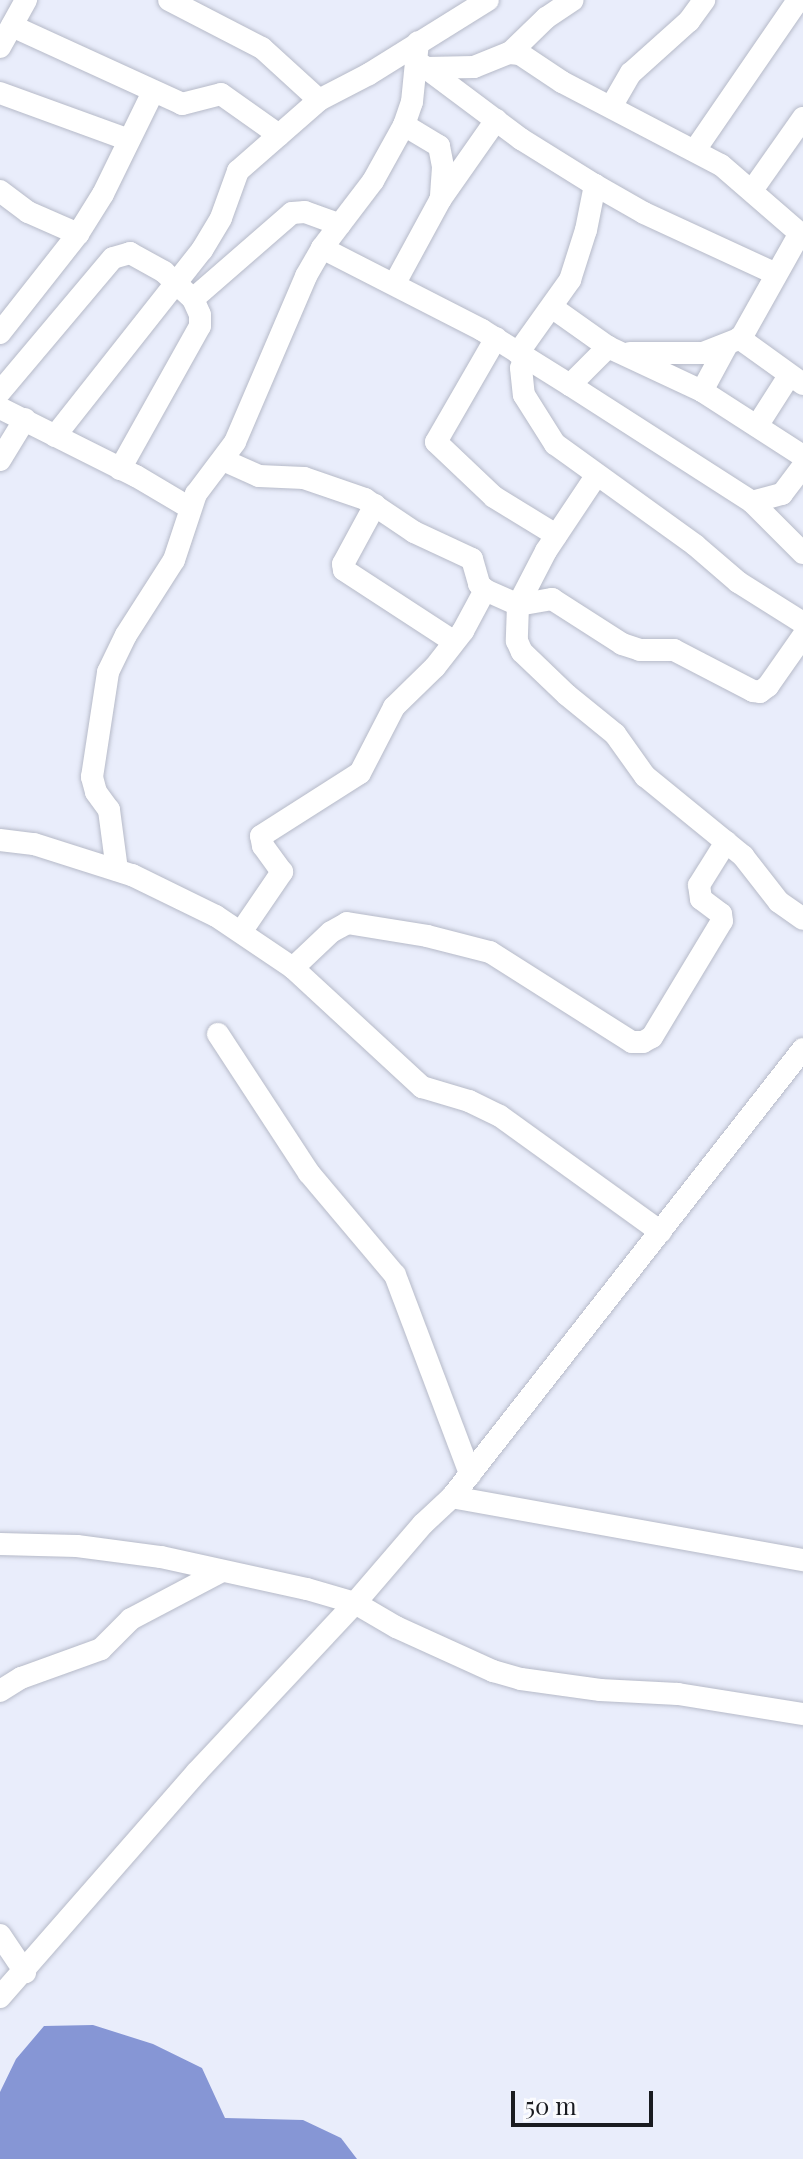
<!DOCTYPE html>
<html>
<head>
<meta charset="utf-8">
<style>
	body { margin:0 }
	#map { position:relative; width:803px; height:2159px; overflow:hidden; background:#e9edfb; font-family:"Playfair Display",serif }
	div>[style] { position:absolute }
	.water>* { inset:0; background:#8696d5 }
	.roads { filter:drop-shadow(0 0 2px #b6bac8) drop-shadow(0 0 2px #b6bac8) }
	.minor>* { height:22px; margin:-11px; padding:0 11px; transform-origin:11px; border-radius:11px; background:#fff }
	span { translate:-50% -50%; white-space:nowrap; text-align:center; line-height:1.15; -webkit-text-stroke:8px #fafbfe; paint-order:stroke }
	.scale { position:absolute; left:511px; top:2091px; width:142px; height:36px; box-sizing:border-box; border:4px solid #191b20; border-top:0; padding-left:10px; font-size:24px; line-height:28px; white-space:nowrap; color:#191b20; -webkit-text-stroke:6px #fafbfe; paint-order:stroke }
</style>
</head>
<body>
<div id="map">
	<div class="water">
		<div style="clip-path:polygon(93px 2025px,153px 2044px,202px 2068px,225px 2118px,303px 2120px,341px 2138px,357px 2159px,0 2159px,0 2092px,16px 2059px,44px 2026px)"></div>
	</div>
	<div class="roads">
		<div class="minor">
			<div style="left:169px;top:0;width:105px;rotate:27.3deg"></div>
			<div style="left:262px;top:48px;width:77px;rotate:42.4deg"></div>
			<div style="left:12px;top:26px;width:187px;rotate:24.6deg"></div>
			<div style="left:182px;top:104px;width:40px;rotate:-14.4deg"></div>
			<div style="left:221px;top:94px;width:71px;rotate:35.3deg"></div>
			<div style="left:0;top:47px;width:54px;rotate:-61deg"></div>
			<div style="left:511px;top:52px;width:49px;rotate:-44.2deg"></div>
			<div style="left:546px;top:18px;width:32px;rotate:-34deg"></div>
			<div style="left:422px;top:65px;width:124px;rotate:36.8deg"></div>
			<div style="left:521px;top:139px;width:87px;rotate:31.9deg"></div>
			<div style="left:595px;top:185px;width:56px;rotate:29.7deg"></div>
			<div style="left:644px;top:213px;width:145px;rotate:24.8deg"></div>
			<div style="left:426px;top:68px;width:48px;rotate:-1.2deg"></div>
			<div style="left:474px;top:67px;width:38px;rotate:-22deg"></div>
			<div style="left:509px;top:53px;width:11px;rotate:5deg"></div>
			<div style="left:520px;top:54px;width:50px;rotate:33.7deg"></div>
			<div style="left:562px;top:82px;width:179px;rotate:27.6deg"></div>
			<div style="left:721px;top:165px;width:108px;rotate:40.9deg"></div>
			<div style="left:0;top:93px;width:137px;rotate:20deg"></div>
			<div style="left:611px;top:107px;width:39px;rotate:-60deg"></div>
			<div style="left:631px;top:73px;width:78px;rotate:-41.9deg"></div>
			<div style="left:689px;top:21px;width:26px;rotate:-54deg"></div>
			<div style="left:404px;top:125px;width:41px;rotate:31deg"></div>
			<div style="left:439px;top:146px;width:21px;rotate:79deg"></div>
			<div style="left:443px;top:167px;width:32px;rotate:94deg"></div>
			<div style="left:695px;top:150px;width:182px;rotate:-55.5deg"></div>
			<div style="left:753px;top:189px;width:87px;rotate:-54.8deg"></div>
			<div style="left:0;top:191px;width:35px;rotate:37deg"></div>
			<div style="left:28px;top:212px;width:55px;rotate:23.7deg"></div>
			<div style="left:322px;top:248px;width:180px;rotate:27.1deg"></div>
			<div style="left:482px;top:330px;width:104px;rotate:32deg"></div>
			<div style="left:570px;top:385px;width:216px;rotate:32.7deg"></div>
			<div style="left:752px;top:502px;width:72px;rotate:45deg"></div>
			<div style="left:395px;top:283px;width:94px;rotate:-61.5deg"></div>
			<div style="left:440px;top:200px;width:98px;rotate:-55deg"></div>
			<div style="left:193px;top:299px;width:131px;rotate:-41deg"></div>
			<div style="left:292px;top:213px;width:13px;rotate:-4deg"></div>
			<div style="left:305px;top:212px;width:37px;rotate:20deg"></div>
			<div style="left:553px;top:308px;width:67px;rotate:35.3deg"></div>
			<div style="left:608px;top:347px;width:104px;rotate:25.1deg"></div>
			<div style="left:702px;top:391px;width:120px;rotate:32.8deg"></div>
			<div style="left:0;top:333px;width:126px;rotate:-51.8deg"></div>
			<div style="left:78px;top:234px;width:47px;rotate:-58deg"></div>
			<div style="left:103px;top:194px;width:114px;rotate:-63.9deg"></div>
			<div style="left:496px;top:338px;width:120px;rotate:120deg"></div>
			<div style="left:436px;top:442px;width:80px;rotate:43.5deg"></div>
			<div style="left:494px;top:497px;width:73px;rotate:31.5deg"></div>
			<div style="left:739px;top:338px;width:79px;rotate:35.7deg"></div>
			<div style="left:518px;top:353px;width:90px;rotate:-54.5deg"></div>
			<div style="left:570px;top:280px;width:52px;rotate:-72.3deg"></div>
			<div style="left:586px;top:230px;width:46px;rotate:-78.7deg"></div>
			<div style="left:630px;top:353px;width:73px"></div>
			<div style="left:703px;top:353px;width:41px;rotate:-21.5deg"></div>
			<div style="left:741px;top:338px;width:120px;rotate:-60.7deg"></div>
			<div style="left:526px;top:359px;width:10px;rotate:119deg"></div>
			<div style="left:521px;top:368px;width:27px;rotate:84deg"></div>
			<div style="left:524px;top:395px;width:58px;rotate:57.7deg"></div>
			<div style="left:555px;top:444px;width:173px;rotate:35.8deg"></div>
			<div style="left:695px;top:545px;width:57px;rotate:40.7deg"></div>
			<div style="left:738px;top:582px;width:77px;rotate:32.2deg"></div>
			<div style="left:570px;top:385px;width:54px;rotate:-45deg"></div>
			<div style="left:702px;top:391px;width:52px;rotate:-61.5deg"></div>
			<div style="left:0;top:392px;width:175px;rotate:-49.9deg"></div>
			<div style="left:113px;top:258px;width:18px;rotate:-16deg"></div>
			<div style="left:130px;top:253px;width:39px;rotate:29deg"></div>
			<div style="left:164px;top:272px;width:40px;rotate:43deg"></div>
			<div style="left:193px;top:299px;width:17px;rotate:66deg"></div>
			<div style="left:200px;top:315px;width:11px;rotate:90deg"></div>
			<div style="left:200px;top:326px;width:164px;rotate:119.2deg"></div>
			<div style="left:0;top:408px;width:152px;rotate:26.6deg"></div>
			<div style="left:136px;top:476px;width:63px;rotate:30.7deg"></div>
			<div style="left:757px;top:426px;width:59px;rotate:-57.4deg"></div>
			<div style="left:55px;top:436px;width:237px;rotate:-51.7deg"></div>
			<div style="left:202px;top:250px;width:37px;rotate:-59deg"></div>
			<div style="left:221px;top:218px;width:50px;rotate:-70.1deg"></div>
			<div style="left:238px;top:171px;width:108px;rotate:-41.2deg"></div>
			<div style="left:319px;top:100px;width:56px;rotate:-27.5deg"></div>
			<div style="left:369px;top:74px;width:140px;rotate:-31.9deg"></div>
			<div style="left:0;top:460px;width:48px;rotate:-58.6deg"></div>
			<div style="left:223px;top:460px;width:39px;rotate:24deg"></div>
			<div style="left:259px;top:476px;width:45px;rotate:2.5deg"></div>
			<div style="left:304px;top:478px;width:65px;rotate:19deg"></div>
			<div style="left:365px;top:499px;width:59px;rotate:34deg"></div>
			<div style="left:414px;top:532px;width:64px;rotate:25deg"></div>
			<div style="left:472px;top:559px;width:26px;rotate:74deg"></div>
			<div style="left:479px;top:584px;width:8px;rotate:45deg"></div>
			<div style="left:485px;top:590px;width:36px;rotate:24deg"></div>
			<div style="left:518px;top:605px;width:35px;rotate:-10deg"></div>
			<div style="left:552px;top:599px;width:83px;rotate:32.7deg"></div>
			<div style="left:622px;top:644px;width:19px;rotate:18deg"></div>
			<div style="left:640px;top:650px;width:34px"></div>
			<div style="left:674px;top:650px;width:89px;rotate:27.4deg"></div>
			<div style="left:753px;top:691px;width:7px;rotate:8deg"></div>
			<div style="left:760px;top:692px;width:10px;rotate:-37deg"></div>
			<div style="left:768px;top:686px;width:61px;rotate:-55deg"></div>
			<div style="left:596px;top:476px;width:90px;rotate:123.7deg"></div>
			<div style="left:546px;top:551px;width:61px;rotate:117.4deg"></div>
			<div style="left:518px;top:605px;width:36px;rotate:92deg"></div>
			<div style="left:517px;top:641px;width:12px;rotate:66deg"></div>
			<div style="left:522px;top:652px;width:62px;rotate:43.7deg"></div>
			<div style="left:567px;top:695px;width:62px;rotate:39.1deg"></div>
			<div style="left:615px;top:734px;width:52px;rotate:54.5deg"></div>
			<div style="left:645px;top:776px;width:127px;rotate:39.2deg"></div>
			<div style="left:743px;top:856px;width:58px;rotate:52deg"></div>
			<div style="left:779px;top:902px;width:29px;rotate:35deg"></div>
			<div style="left:752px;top:502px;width:31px;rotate:-15deg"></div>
			<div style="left:782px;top:494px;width:35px;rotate:-53deg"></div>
			<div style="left:375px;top:505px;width:67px;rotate:118.5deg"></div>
			<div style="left:343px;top:564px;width:6px;rotate:81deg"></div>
			<div style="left:344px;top:570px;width:130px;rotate:33.1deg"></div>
			<div style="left:0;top:840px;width:34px;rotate:7deg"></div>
			<div style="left:34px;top:844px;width:103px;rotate:17.6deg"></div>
			<div style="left:132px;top:875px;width:93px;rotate:26deg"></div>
			<div style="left:216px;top:916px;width:93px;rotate:34deg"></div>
			<div style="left:293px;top:968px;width:176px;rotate:42.7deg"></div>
			<div style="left:422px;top:1087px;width:49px;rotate:16.6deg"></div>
			<div style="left:469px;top:1101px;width:34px;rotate:26deg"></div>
			<div style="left:500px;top:1116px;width:198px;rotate:35.8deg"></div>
			<div style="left:117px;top:870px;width:61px;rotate:-97.6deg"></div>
			<div style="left:109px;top:810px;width:22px;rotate:-126deg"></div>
			<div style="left:96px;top:792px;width:16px;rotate:-105deg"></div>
			<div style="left:92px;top:777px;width:106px;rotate:-81.3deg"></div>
			<div style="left:108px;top:672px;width:41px;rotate:-64.1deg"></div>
			<div style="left:126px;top:635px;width:89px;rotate:-57.4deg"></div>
			<div style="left:174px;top:560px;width:70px;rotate:-71.6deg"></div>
			<div style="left:196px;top:494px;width:65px;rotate:-53.1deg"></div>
			<div style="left:235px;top:442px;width:181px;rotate:-66.8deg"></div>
			<div style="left:306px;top:276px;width:32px;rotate:-60deg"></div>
			<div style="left:322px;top:248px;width:84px;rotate:-52.7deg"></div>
			<div style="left:373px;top:181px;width:64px;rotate:-61deg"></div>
			<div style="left:404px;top:125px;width:24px;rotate:-71deg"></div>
			<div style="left:412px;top:102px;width:60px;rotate:-84.3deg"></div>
			<div style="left:241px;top:932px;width:73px;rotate:-55.7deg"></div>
			<div style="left:282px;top:872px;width:32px;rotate:-126deg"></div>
			<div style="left:263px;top:846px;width:10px;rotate:-101deg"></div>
			<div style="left:261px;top:836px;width:117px;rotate:-32.5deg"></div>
			<div style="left:360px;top:773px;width:74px;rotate:-62.7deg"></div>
			<div style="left:394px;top:707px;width:57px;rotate:-44.3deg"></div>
			<div style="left:435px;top:667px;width:46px;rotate:-52.1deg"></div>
			<div style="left:463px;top:631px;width:47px;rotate:-61.8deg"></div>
			<div style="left:293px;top:968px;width:52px;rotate:-43.5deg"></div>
			<div style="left:331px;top:932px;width:18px;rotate:-29deg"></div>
			<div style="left:347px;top:923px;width:81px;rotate:9.2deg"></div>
			<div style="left:427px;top:936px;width:65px;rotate:14.3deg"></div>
			<div style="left:490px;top:952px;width:168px;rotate:32.4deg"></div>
			<div style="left:632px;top:1042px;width:11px"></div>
			<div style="left:643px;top:1042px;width:10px;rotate:-29deg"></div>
			<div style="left:652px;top:1037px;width:135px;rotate:-58.9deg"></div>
			<div style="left:722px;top:921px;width:7px;rotate:-98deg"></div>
			<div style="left:721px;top:914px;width:25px;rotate:-143deg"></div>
			<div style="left:701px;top:899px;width:14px;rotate:-98deg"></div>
			<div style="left:699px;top:885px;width:51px;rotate:-57.9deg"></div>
			<div style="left:218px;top:1034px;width:166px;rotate:56.8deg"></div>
			<div style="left:309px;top:1173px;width:133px;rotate:49.9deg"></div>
			<div style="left:395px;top:1275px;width:213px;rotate:69.3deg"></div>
			<div style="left:452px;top:1497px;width:357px;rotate:10.2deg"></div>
			<div style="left:0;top:1544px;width:77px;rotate:1.5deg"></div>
			<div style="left:77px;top:1546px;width:85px;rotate:7.5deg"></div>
			<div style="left:161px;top:1557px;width:149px;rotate:12.4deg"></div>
			<div style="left:307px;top:1589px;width:50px;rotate:16.3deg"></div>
			<div style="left:355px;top:1603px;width:48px;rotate:30.3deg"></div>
			<div style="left:396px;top:1627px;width:107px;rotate:24.4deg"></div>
			<div style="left:493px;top:1671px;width:29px;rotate:16deg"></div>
			<div style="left:521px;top:1679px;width:80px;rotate:7.9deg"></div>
			<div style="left:600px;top:1690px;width:78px;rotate:2.9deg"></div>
			<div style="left:678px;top:1694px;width:127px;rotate:9.1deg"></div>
			<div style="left:0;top:1691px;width:25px;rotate:-32deg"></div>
			<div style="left:21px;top:1678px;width:85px;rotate:-19.9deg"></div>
			<div style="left:101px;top:1649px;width:42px;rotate:-45deg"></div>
			<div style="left:131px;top:1619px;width:101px;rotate:-27.8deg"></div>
			<div style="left:0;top:1935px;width:45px;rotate:56deg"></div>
			<div style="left:0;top:1997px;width:299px;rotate:-48.8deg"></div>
			<div style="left:197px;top:1772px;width:231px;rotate:-46.9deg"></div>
			<div style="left:355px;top:1603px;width:104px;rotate:-49.3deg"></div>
			<div style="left:423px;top:1524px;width:40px;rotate:-43deg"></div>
			<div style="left:452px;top:1497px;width:569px;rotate:-51.92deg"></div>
		</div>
	</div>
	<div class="scale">50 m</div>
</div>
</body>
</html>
